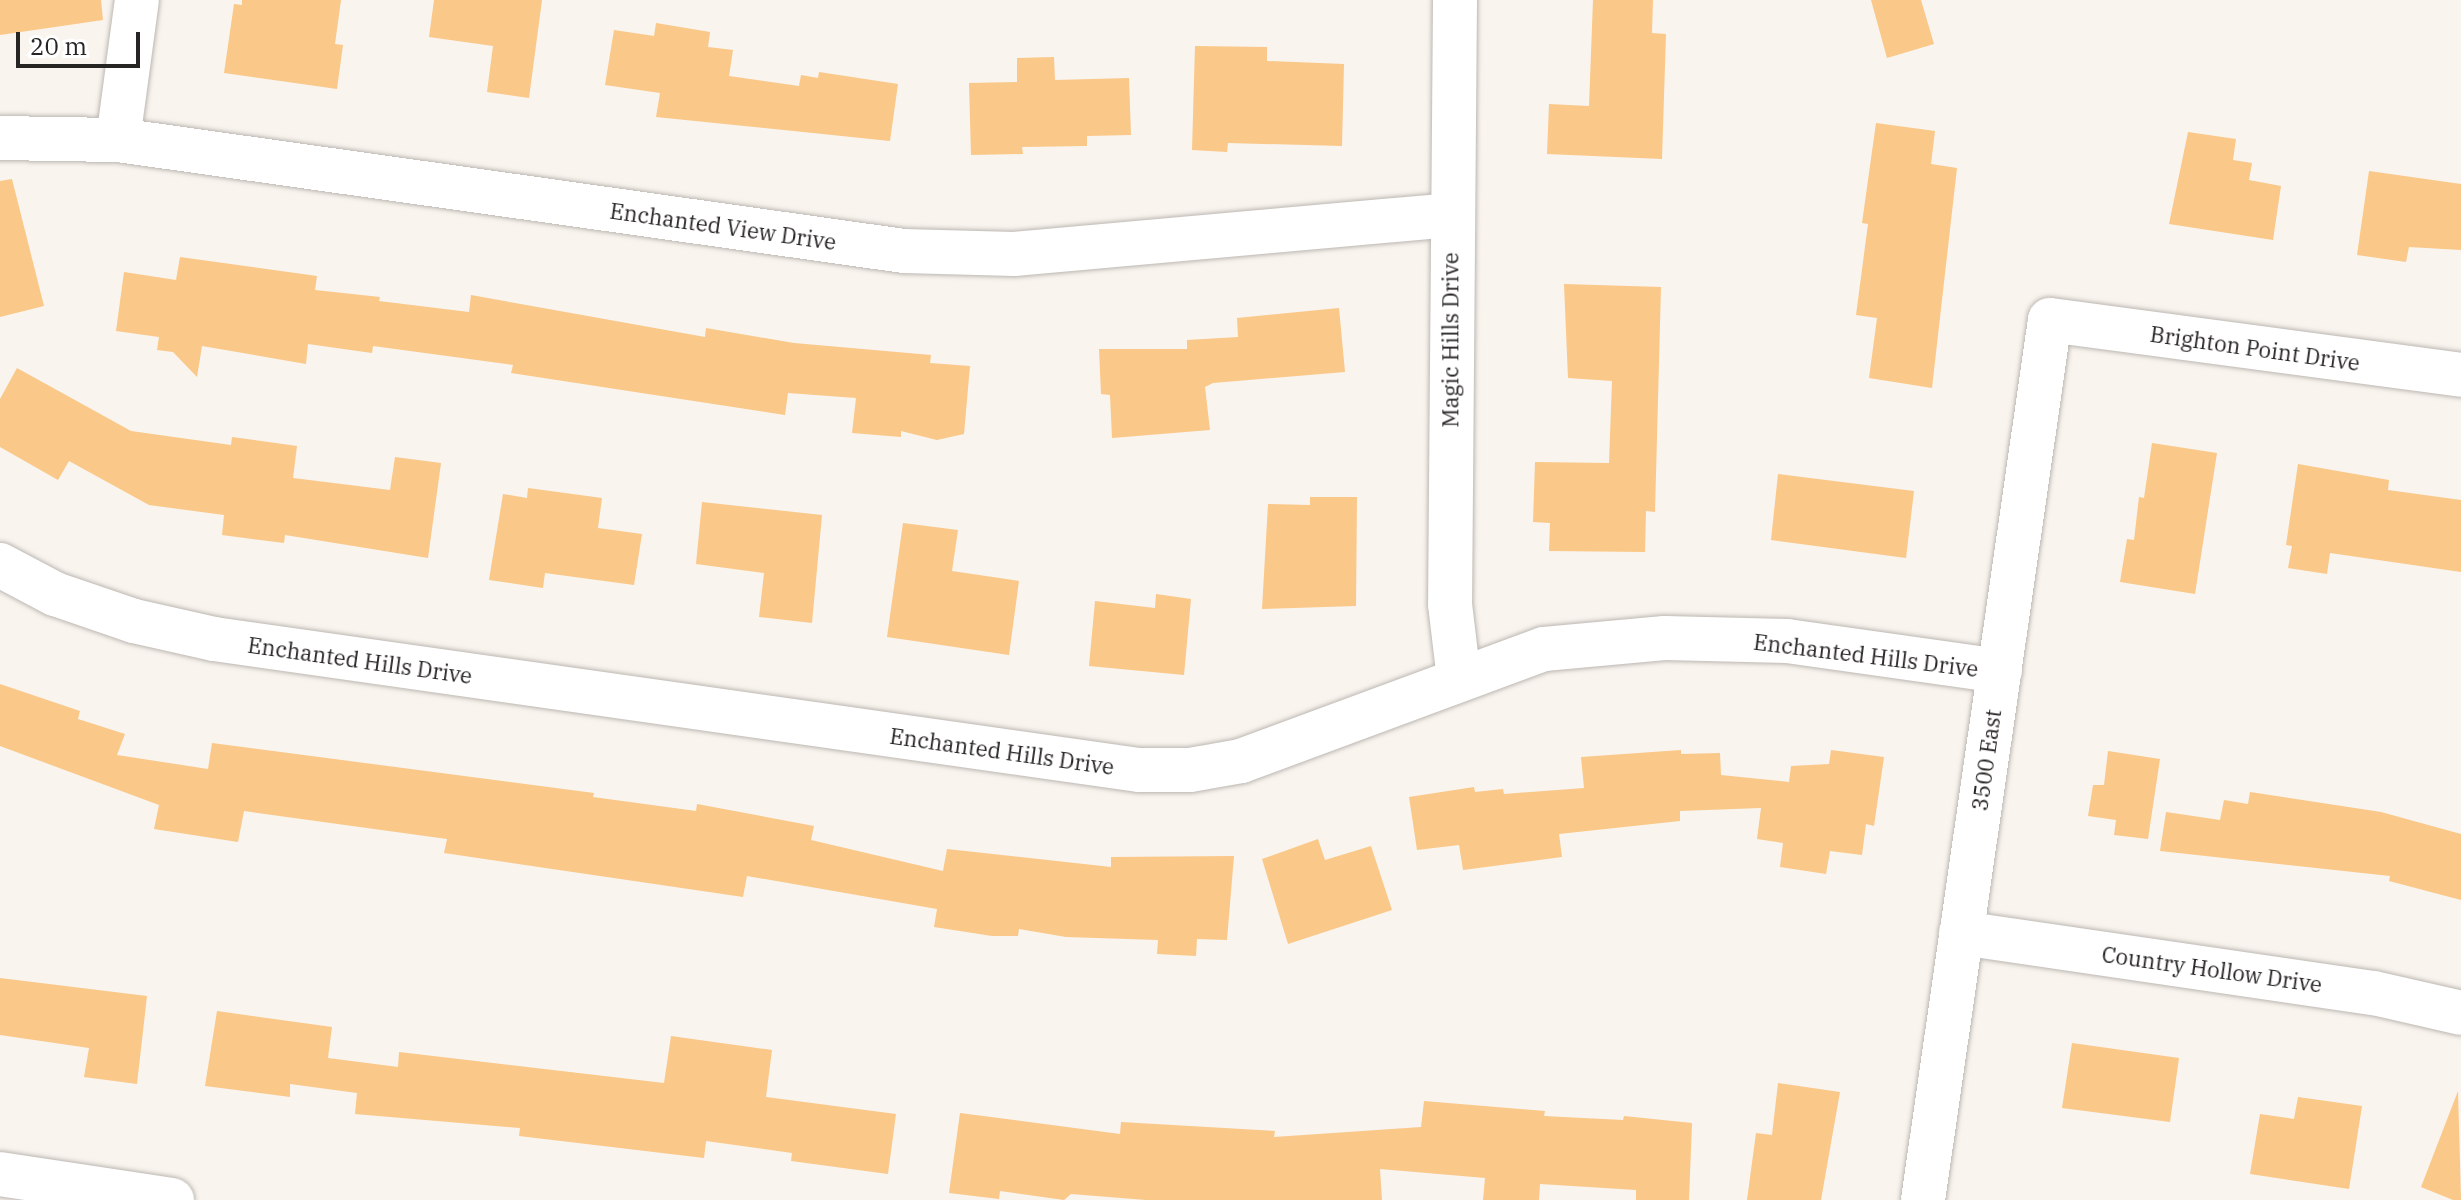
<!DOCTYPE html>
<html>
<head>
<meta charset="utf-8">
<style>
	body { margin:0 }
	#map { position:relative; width:2461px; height:1200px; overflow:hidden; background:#f9f4ee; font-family:"IBM Plex Serif",serif }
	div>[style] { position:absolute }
	.building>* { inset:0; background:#fac888 }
	.roads { filter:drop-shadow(0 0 2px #bcb7b2) drop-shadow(0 0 2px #bcb7b2) }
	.minor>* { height:44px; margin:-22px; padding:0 22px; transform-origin:22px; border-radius:22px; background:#fff }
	span { translate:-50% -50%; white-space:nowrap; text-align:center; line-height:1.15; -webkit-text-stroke:8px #fff; paint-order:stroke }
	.street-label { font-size:22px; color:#272523 }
	.scale { position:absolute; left:16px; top:32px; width:124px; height:36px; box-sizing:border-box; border:4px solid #272523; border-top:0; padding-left:10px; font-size:24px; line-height:28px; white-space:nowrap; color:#272523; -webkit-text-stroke:6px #fff; paint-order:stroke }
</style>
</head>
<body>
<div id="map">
	<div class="building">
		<div style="clip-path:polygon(0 0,101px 0,103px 20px,0 35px)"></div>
		<div style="clip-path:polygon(242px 0,341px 0,335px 44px,343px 45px,337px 89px,224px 73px,234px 4px,242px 5px)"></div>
		<div style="clip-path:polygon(434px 0,542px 0,529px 98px,487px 92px,493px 46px,429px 37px)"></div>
		<div style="clip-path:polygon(1593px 0,1653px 0,1652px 33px,1666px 34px,1662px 159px,1547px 154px,1549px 104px,1589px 106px)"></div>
		<div style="clip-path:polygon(1871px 0,1921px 0,1934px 44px,1887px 58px)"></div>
		<div style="clip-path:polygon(656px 23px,710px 32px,708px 47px,733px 50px,729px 76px,799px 86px,801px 75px,818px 78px,819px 72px,898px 84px,890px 141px,656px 117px,660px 93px,605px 85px,614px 30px,654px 36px)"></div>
		<div style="clip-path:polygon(1195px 46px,1267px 47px,1267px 61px,1344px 64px,1342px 146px,1228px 143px,1227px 152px,1192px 150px)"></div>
		<div style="clip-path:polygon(1054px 57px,1055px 80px,1129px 78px,1131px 135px,1087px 136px,1087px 146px,1022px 147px,1023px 154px,971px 155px,969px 83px,1017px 82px,1017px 58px)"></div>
		<div style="clip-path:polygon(1876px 123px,1935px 131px,1931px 164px,1957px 168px,1932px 388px,1869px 378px,1877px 318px,1856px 315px,1868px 224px,1862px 223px)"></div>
		<div style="clip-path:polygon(2188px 132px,2236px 139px,2233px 160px,2252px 163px,2249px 180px,2281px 186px,2273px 240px,2169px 224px)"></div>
		<div style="clip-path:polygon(2369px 171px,2461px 184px,2461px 250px,2409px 247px,2406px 262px,2357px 255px)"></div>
		<div style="clip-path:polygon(12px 179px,44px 306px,0 317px,0 181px)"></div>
		<div style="clip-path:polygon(180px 257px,317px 276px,315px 290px,380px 297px,379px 301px,469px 312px,471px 295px,705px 337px,706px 328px,794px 343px,931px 355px,930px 363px,970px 366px,964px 434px,937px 440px,901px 431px,901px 437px,852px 433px,856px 398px,788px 393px,785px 415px,511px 373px,513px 365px,373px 346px,372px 353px,308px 344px,306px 364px,202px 346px,197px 377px,173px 352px,157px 350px,159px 337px,116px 331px,124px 272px,176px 280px)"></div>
		<div style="clip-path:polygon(1564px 284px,1661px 287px,1655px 512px,1646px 511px,1645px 552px,1549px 551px,1550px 523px,1533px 522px,1535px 462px,1609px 463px,1612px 381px,1568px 378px)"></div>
		<div style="clip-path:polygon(1339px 308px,1345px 372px,1213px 383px,1205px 387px,1210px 430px,1112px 438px,1110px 395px,1101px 394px,1099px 349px,1187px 349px,1187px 340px,1238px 337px,1237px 318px)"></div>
		<div style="clip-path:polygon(17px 368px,131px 431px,231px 445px,232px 437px,297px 446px,293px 478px,390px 490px,395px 457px,441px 463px,428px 558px,285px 535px,284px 543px,222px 535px,224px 515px,149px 505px,69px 461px,58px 480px,0 447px,0 399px)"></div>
		<div style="clip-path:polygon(2152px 443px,2217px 453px,2195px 594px,2120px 582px,2127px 539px,2134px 540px,2139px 497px,2144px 498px)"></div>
		<div style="clip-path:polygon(2298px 464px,2389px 480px,2388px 490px,2461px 500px,2461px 572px,2330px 553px,2327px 574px,2288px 568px,2292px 546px,2286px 545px)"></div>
		<div style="clip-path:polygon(1778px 474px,1914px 491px,1906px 558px,1771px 540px)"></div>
		<div style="clip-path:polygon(528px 488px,602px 498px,598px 528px,642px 534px,634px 585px,545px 573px,543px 588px,489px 580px,503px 494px,527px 498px)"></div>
		<div style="clip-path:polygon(1310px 497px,1357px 497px,1356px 606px,1262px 609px,1268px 504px,1310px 505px)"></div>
		<div style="clip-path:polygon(702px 502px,822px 515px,812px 623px,759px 617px,764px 573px,696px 564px)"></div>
		<div style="clip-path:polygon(903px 523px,958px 530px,952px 571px,1019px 581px,1009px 655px,887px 637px)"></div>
		<div style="clip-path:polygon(1156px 594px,1191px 599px,1184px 675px,1089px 666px,1095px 601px,1155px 608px)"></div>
		<div style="clip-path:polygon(0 684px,80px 711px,78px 719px,125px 734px,117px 755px,208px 769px,212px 743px,594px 793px,593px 797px,696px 811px,697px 804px,814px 826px,811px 840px,943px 871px,947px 849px,1111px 867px,1111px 857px,1234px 856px,1227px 940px,1197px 939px,1196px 956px,1157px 954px,1158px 940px,1066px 937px,1019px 929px,1018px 936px,992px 936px,934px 927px,937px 909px,747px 876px,743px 897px,444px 853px,447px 839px,244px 811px,238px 842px,154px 829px,159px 805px,0 746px)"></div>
		<div style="clip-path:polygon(1681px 750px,1681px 754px,1720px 753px,1721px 775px,1789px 782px,1791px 766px,1829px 764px,1831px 750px,1884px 757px,1874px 826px,1866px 824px,1862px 855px,1830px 851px,1826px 874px,1780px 867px,1783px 843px,1757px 839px,1761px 808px,1680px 811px,1680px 821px,1559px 834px,1562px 857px,1463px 870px,1459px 845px,1417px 850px,1409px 797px,1474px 787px,1475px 792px,1503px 789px,1504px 794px,1584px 788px,1581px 757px)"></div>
		<div style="clip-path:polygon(2108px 751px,2160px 759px,2148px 839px,2114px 835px,2116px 820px,2088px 816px,2093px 785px,2104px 785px)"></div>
		<div style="clip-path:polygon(2250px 792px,2381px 812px,2461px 834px,2461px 900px,2389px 881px,2390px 876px,2160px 851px,2166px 812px,2220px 820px,2224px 800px,2248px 804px)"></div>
		<div style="clip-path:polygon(1318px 839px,1325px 860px,1371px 846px,1392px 910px,1288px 944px,1262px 859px)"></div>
		<div style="clip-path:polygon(0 978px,147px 996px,137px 1084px,84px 1077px,89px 1048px,0 1035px)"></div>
		<div style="clip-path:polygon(217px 1011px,332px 1027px,328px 1058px,398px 1067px,399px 1052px,664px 1083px,671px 1036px,772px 1050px,766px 1097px,896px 1114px,888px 1174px,791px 1161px,792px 1153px,706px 1141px,704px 1158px,519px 1136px,520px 1128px,355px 1114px,357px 1093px,290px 1084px,290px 1097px,205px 1086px)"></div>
		<div style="clip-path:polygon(2072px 1043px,2179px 1058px,2170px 1122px,2062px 1108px)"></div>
		<div style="clip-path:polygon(1778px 1083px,1840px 1092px,1821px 1200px,1747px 1200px,1756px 1133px,1772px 1135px)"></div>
		<div style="clip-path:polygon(2458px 1091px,2461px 1200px,2453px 1200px,2421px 1187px)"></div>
		<div style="clip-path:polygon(2298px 1097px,2362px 1106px,2349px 1189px,2250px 1174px,2260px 1114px,2294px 1119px)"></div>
		<div style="clip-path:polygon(1424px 1101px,1545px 1111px,1544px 1116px,1623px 1120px,1624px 1116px,1692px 1123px,1689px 1200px,1636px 1200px,1636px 1190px,1540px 1184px,1539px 1200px,1483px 1200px,1485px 1178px,1380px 1169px,1382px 1200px,1146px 1200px,1071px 1194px,1064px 1200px,1000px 1191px,999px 1199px,949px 1193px,960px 1113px,1120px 1134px,1121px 1122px,1275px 1131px,1274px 1137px,1421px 1127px)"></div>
	</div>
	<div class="roads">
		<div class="minor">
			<div style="left:1455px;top:0;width:604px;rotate:90.47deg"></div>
			<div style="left:1450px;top:604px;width:76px;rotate:83.2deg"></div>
			<div style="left:0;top:138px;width:118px;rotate:1deg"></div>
			<div style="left:118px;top:140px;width:794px;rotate:8.04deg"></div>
			<div style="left:904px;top:251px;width:110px;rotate:1.6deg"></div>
			<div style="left:1014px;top:254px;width:438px;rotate:-5.1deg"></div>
			<div style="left:118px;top:140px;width:141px;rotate:-82.3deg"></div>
			<div style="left:0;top:565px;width:62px;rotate:27.8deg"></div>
			<div style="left:55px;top:594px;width:83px;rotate:18.9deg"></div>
			<div style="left:134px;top:621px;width:82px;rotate:12.7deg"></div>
			<div style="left:214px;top:639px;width:934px;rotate:8.06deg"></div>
			<div style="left:1139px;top:770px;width:51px"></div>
			<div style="left:1190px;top:770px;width:52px;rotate:-10deg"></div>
			<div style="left:1241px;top:761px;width:323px;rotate:-20.3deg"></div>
			<div style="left:1544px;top:649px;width:121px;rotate:-5.2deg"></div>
			<div style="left:1665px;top:638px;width:122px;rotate:1.4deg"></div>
			<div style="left:1787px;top:641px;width:215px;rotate:8deg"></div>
			<div style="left:1961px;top:933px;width:417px;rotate:8.3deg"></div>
			<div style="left:2374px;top:993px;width:89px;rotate:12.9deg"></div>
			<div style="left:0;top:1174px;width:174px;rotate:8.6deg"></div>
			<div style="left:1923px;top:1200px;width:889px;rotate:-81.79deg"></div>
			<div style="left:2050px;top:320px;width:415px;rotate:7.6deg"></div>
		</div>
	</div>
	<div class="street-label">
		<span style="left:723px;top:226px;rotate:8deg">Enchanted View Drive</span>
		<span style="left:1450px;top:340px;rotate:-90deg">Magic Hills Drive</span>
		<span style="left:2255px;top:348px;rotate:8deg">Brighton Point Drive</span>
		<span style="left:1866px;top:655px;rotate:7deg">Enchanted Hills Drive</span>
		<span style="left:360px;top:660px;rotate:8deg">Enchanted Hills Drive</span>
		<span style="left:1002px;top:751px;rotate:8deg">Enchanted Hills Drive</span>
		<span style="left:1986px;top:760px;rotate:-82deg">3500 East</span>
		<span style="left:2212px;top:969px;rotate:8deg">Country Hollow Drive</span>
	</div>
	<div class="scale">20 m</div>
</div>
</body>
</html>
